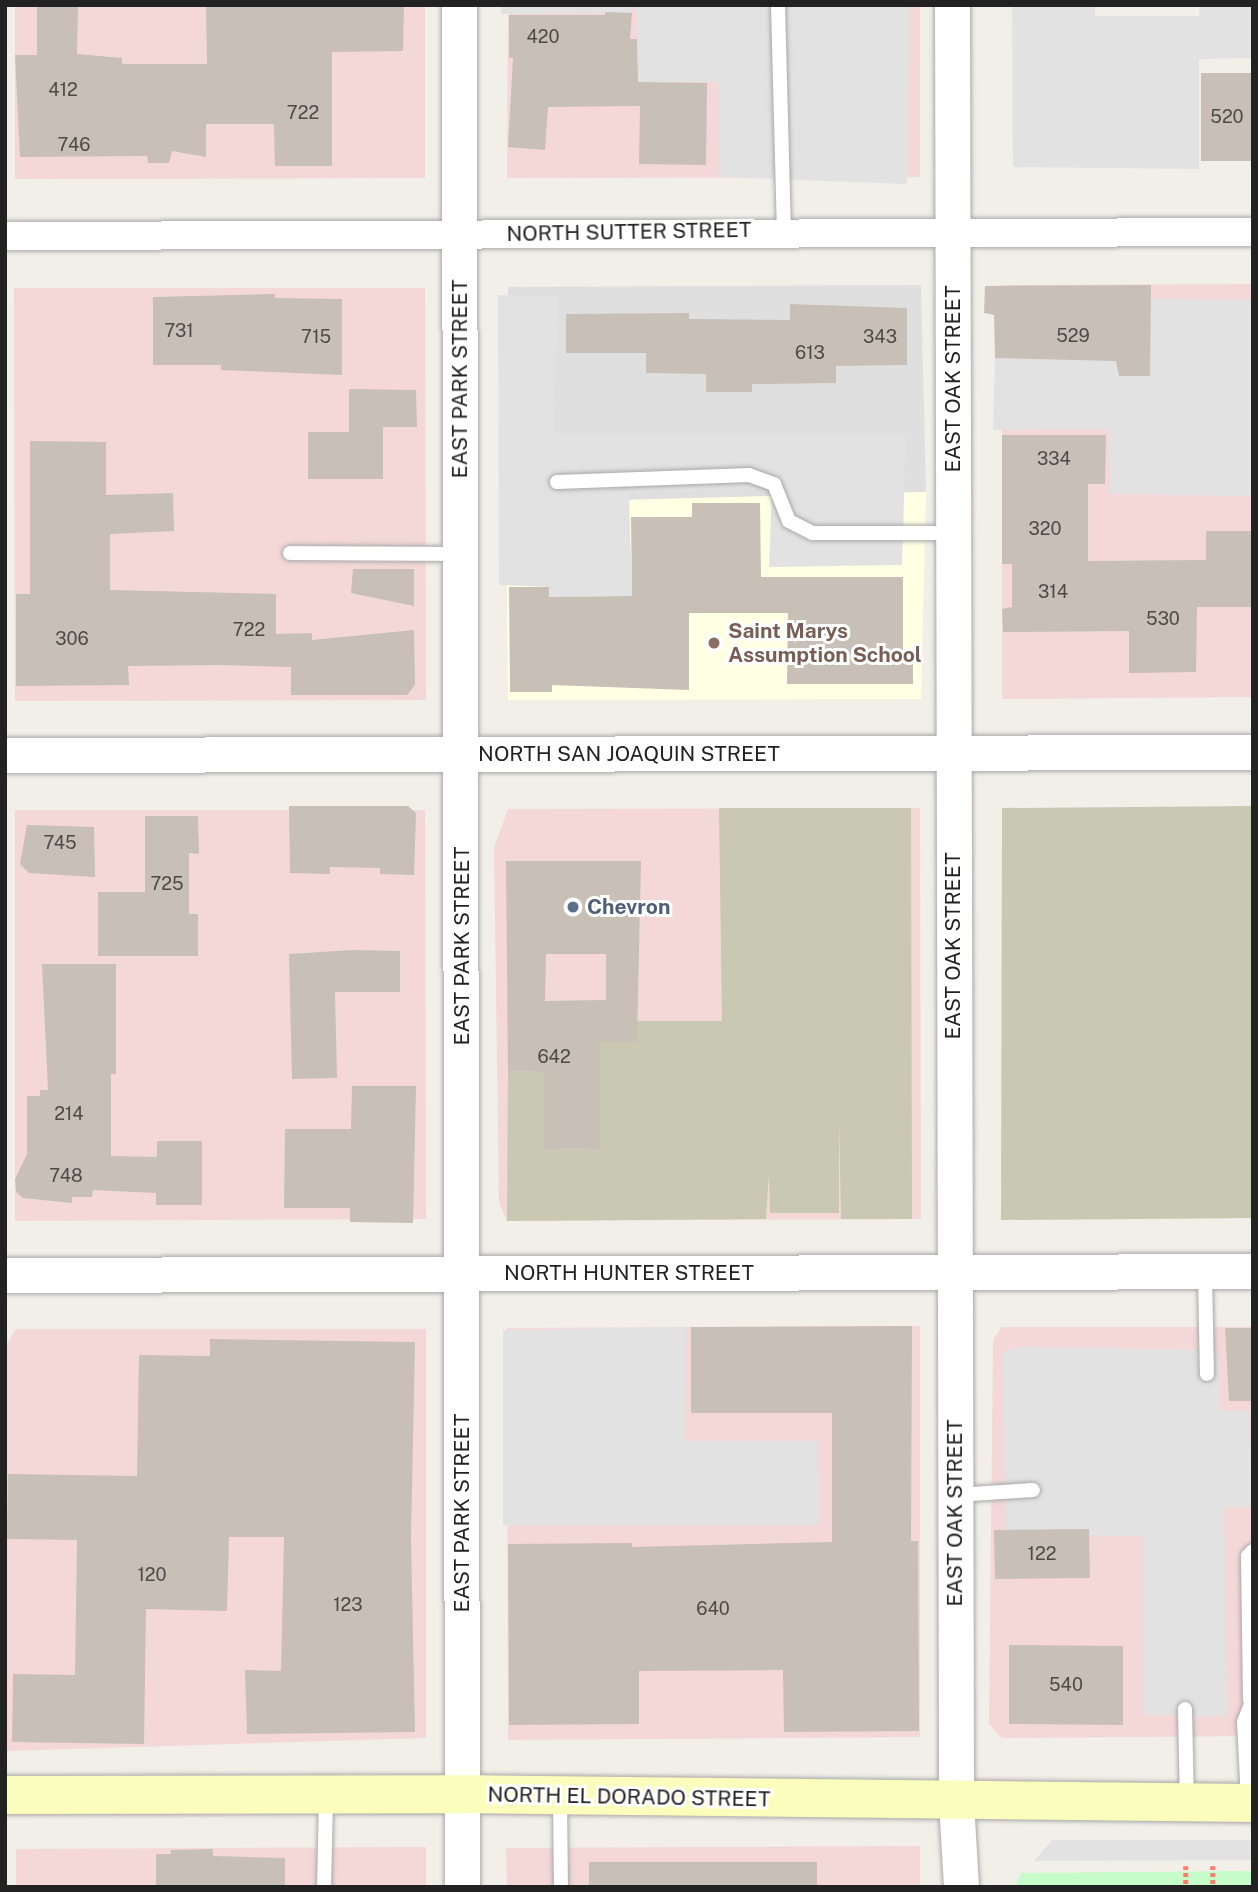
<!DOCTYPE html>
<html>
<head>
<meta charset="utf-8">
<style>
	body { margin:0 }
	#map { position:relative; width:1258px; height:1892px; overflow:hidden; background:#f2efe8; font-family:"Public Sans",sans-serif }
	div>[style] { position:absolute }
	.residential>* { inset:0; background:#e0dfdf }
	.commercial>* { inset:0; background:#f3d8d7 }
	.education>* { inset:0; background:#ffffe4 }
	.construction>* { inset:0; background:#c8c8b3 }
	.park>* { inset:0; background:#c5fcc9 }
	.parking>* { inset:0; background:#e2e2e2 }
	.building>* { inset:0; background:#c8bfb7 }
	.path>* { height:4.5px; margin-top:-2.25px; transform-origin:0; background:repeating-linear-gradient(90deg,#ff7b6c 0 3.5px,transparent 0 7px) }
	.roads { filter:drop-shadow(0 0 2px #a9a9a9) drop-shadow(0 0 2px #a9a9a9) }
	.service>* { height:14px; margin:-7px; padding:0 7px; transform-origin:7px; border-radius:7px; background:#fff }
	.minor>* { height:28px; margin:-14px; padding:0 14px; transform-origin:14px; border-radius:14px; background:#fff }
	.tertiary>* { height:35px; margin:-17.5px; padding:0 17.5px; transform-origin:17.5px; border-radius:17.5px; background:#fff }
	.secondary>* { height:38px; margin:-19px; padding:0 19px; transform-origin:19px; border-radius:19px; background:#fafdbc }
	.dots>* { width:19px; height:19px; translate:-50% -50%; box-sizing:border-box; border:4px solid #fff; border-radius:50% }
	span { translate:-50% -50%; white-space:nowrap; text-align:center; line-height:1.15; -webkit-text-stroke:6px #fff; paint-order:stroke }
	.number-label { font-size:18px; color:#4c4947 }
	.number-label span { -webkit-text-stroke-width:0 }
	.street-label { font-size:21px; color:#222 }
	.education-label { font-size:21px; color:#785e54; font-weight:700 }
	.left { translate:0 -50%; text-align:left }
	.service-label { font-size:21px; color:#4e5e75; font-weight:700 }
	.frame { position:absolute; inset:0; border:7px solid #222; pointer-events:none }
</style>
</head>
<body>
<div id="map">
	<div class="residential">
		<div style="clip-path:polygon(921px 285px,926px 492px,506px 503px,508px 287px)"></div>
	</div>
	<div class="commercial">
		<div style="clip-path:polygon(15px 5px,425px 5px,425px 178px,15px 179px)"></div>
		<div style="clip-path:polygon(508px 5px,920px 5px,920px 177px,507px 178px)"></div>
		<div style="clip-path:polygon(1253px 284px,1253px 697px,1002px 699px,1002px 285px)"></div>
		<div style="clip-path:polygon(14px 288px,425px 288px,426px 700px,15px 701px)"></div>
		<div style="clip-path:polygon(920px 808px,921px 1219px,507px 1221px,499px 1202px,494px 848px,508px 809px)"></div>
		<div style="clip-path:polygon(15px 810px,425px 810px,426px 1219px,15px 1221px)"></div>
		<div style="clip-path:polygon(920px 1326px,920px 1737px,508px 1740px,507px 1328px)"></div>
		<div style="clip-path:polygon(1002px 1327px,1253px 1327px,1253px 1736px,1002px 1738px,989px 1724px,993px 1340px)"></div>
		<div style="clip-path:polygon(16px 1329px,426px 1329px,426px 1738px,7px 1751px,5px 1347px)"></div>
		<div style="clip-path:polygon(920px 1846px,920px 1887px,507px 1887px,506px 1848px)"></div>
		<div style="clip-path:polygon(426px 1847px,426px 1887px,16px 1887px,16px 1849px)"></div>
	</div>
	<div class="education">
		<div style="clip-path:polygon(926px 492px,921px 699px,508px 700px,506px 503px)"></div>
	</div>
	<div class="construction">
		<div style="clip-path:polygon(1253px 806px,1253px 1218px,1001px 1220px,1002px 808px)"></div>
		<div style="clip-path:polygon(719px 808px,911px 808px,912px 1219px,841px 1219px,839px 1118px,839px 1213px,770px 1213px,769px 1173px,766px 1219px,507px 1221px,508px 1071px,544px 1072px,544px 1150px,600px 1149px,600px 1042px,637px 1042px,637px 1021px,722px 1021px)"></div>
	</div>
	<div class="park">
		<div style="clip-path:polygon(1253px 1871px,1253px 1887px,1015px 1887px,1021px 1873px)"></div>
	</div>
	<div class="parking">
		<div style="clip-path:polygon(501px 5px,632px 5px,632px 13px,501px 14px)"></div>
		<div style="clip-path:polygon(636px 5px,909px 5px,907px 184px,719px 177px,718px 82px,638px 82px)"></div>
		<div style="clip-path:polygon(1012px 5px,1095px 5px,1095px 16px,1199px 16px,1200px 5px,1253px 5px,1253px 58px,1199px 59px,1199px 169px,1013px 167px)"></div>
		<div style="clip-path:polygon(498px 295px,558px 296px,554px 434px,906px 434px,902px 565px,769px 567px,772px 489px,629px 493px,632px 596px,549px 597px,549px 587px,499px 585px)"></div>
		<div style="clip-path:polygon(1151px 299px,1253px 300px,1253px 496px,1110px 494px,1109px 429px,993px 430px,995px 358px,1116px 361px,1119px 376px,1150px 376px)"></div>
		<div style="clip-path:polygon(687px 1327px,684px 1441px,818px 1441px,819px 1525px,503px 1525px,503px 1330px)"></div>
		<div style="clip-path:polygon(1018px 1347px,1218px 1350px,1220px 1411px,1249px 1411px,1252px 1507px,1224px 1508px,1227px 1717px,1143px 1715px,1142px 1536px,1006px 1535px,1002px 1353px)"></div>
		<div style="clip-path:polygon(1052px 1840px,1253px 1840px,1253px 1860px,1034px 1861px)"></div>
	</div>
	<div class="building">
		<div style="clip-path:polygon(37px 5px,78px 5px,77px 54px,122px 58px,122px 64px,207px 64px,206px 5px,404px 5px,403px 51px,332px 52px,332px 166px,275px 166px,274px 124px,206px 124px,206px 157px,172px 151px,169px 163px,148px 163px,147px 156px,20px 157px,15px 55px,37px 55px)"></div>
		<div style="clip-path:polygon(605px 12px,632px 13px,630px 39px,637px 39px,638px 82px,707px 83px,706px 165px,639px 164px,640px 106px,548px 107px,545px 150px,508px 147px,513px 58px,509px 58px,509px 15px,605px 15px)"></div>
		<div style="clip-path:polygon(1201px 73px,1253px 73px,1253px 161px,1201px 161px)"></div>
		<div style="clip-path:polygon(1151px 285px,1150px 376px,1119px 376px,1116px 361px,995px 358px,994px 315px,984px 313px,985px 286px)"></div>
		<div style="clip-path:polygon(275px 294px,275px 298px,342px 299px,342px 375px,221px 370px,221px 365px,153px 365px,153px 297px)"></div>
		<div style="clip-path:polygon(790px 304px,907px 308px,907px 365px,836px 366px,836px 383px,752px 384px,752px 392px,706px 392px,706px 374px,646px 373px,646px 353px,566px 353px,566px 314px,689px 313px,689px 319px,790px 320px)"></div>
		<div style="clip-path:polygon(349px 389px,416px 390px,417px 427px,383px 427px,383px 479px,308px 479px,308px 432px,349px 432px)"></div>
		<div style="clip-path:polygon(1002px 435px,1106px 435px,1105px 484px,1088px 484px,1088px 561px,1206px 560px,1206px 531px,1253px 531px,1253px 607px,1197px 607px,1196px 672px,1129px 673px,1129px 631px,1003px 632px,1002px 609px,1012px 607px,1012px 564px,1002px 564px)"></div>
		<div style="clip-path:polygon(30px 441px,106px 442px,106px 495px,173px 493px,174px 531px,110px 534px,110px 590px,276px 594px,276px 634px,312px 633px,312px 640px,414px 630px,415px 685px,407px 695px,291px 695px,291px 667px,222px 665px,128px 666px,129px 685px,16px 686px,16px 594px,30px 594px)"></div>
		<div style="clip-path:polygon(692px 503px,760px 503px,761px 577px,903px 577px,903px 660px,913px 660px,913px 684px,787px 684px,788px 613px,689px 613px,689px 690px,552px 685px,552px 692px,510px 692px,509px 587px,549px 587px,549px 597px,632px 596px,631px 517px,692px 517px)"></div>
		<div style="clip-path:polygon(353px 569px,414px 569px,414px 606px,351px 593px)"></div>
		<div style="clip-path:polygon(289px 806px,408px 806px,416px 813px,414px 875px,380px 874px,380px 868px,330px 867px,330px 874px,290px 873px)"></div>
		<div style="clip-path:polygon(145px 816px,198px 816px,199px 854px,189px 853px,189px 914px,198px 914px,198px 956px,98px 956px,98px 892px,145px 892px)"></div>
		<div style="clip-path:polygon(27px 825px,94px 827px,95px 877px,29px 873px,20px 864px)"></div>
		<div style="clip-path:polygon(evenodd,506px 861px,641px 861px,637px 1042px,600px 1042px,600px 1149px,544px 1150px,544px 1072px,508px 1071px,506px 861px,546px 954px,606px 954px,606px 1000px,545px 1001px,546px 954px)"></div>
		<div style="clip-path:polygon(353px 950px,400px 951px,400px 992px,335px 992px,337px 1078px,292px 1079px,289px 954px)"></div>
		<div style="clip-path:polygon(42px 964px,116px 964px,116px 1074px,111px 1074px,111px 1156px,157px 1157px,157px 1141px,202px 1141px,202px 1205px,156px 1205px,156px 1193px,93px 1190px,92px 1197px,72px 1197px,72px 1203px,23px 1198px,16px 1192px,15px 1179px,27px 1154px,27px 1096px,40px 1096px,40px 1090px,48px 1090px)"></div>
		<div style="clip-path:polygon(352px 1086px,416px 1086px,413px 1223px,350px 1222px,350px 1208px,284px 1208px,285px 1129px,351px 1129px)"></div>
		<div style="clip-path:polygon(912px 1326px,911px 1541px,918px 1541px,919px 1731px,784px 1732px,783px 1670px,639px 1671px,639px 1724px,509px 1725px,508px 1544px,632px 1543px,632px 1547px,832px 1542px,832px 1413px,691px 1413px,691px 1327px)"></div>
		<div style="clip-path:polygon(1225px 1328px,1253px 1328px,1253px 1401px,1229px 1401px)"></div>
		<div style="clip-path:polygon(210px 1339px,415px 1342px,411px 1539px,415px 1732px,247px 1734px,245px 1670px,281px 1671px,284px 1537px,229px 1537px,227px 1611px,146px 1609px,144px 1744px,12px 1742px,13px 1674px,75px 1675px,77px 1540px,7px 1539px,8px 1474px,137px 1476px,139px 1355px,210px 1356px)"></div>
		<div style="clip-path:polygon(1089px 1529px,1090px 1578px,995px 1579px,994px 1530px)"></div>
		<div style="clip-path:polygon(1009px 1645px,1123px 1646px,1123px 1725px,1009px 1724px)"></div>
		<div style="clip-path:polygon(213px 1849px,213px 1856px,285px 1858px,285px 1887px,156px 1887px,156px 1854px,171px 1854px,171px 1850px)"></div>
		<div style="clip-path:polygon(589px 1862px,817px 1862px,817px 1887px,589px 1887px)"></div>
	</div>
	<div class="path">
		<div style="left:1186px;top:1866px;width:21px;rotate:90deg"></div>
		<div style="left:1213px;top:1866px;width:21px;rotate:90deg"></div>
	</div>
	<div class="roads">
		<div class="service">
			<div style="left:778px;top:5px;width:225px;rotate:88.5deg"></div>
			<div style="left:557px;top:482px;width:192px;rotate:-2.1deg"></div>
			<div style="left:749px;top:475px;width:27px;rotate:20deg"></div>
			<div style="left:774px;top:484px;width:40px;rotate:68deg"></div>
			<div style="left:789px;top:521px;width:27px;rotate:27deg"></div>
			<div style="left:813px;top:533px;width:140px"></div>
			<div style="left:290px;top:553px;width:169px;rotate:0.3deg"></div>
			<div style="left:1205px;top:1273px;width:101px;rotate:88.9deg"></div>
			<div style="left:956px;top:1495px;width:77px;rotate:-3.7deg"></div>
			<div style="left:1250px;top:1700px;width:144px;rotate:-90.8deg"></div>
			<div style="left:1248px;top:1556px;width:7px;rotate:-45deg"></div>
			<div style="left:1185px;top:1709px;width:93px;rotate:88.8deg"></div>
			<div style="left:560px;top:1797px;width:90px;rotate:89.4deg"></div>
			<div style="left:1248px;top:1800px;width:78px;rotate:-92.9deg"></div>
			<div style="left:1244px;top:1722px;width:25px;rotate:-69deg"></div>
			<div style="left:324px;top:1887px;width:90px;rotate:-88.7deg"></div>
		</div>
		<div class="minor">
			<div style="left:5px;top:236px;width:1248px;rotate:-0.18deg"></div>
		</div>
		<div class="tertiary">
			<div style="left:459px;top:5px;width:1882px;rotate:89.91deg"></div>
			<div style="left:952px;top:5px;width:1797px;rotate:89.87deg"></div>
			<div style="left:956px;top:1802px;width:85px;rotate:86.6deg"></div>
			<div style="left:5px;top:755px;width:1248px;rotate:-0.14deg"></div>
			<div style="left:5px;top:1275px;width:1248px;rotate:-0.18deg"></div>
		</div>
		<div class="secondary">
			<div style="left:5px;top:1795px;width:456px;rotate:-0.1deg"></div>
			<div style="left:461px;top:1794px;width:792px;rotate:0.65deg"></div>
		</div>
	</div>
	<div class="dots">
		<div style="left:714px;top:643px;background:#8d6e63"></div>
		<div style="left:573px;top:907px;background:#5c6f8a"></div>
	</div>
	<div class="number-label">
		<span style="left:543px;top:37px">420</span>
		<span style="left:63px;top:90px">412</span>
		<span style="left:303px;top:113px">722</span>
		<span style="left:1227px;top:117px">520</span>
		<span style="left:74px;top:145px">746</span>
		<span style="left:179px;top:331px">731</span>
		<span style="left:1073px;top:336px">529</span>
		<span style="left:316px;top:337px">715</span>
		<span style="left:880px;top:337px">343</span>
		<span style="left:810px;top:353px">613</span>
		<span style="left:1054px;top:459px">334</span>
		<span style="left:1045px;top:529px">320</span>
		<span style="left:1053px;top:592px">314</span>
		<span style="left:1163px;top:619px">530</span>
		<span style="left:249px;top:630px">722</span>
		<span style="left:72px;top:639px">306</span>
		<span style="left:60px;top:843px">745</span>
		<span style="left:167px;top:884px">725</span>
		<span style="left:554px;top:1057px">642</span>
		<span style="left:69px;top:1114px">214</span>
		<span style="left:66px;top:1176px">748</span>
		<span style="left:1042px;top:1554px">122</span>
		<span style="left:152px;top:1575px">120</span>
		<span style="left:348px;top:1605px">123</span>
		<span style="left:713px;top:1609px">640</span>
		<span style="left:1066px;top:1685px">540</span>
	</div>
	<div class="street-label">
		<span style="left:629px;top:232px;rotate:-1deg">NORTH SUTTER STREET</span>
		<span style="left:460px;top:379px;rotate:-90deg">EAST PARK STREET</span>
		<span style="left:953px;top:379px;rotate:-90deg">EAST OAK STREET</span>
		<span style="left:629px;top:754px">NORTH SAN JOAQUIN STREET</span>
		<span style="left:462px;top:946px;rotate:-90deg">EAST PARK STREET</span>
		<span style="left:953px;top:946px;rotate:-90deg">EAST OAK STREET</span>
		<span style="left:629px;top:1273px">NORTH HUNTER STREET</span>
		<span style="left:462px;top:1513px;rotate:-90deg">EAST PARK STREET</span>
		<span style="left:955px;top:1513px;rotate:-90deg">EAST OAK STREET</span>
		<span style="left:629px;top:1797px;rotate:1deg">NORTH EL DORADO STREET</span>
	</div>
	<div class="education-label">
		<span class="left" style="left:728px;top:643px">Saint Marys<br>Assumption School</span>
	</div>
	<div class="service-label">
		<span class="left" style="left:587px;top:907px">Chevron</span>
	</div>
	<div class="frame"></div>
</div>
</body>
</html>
